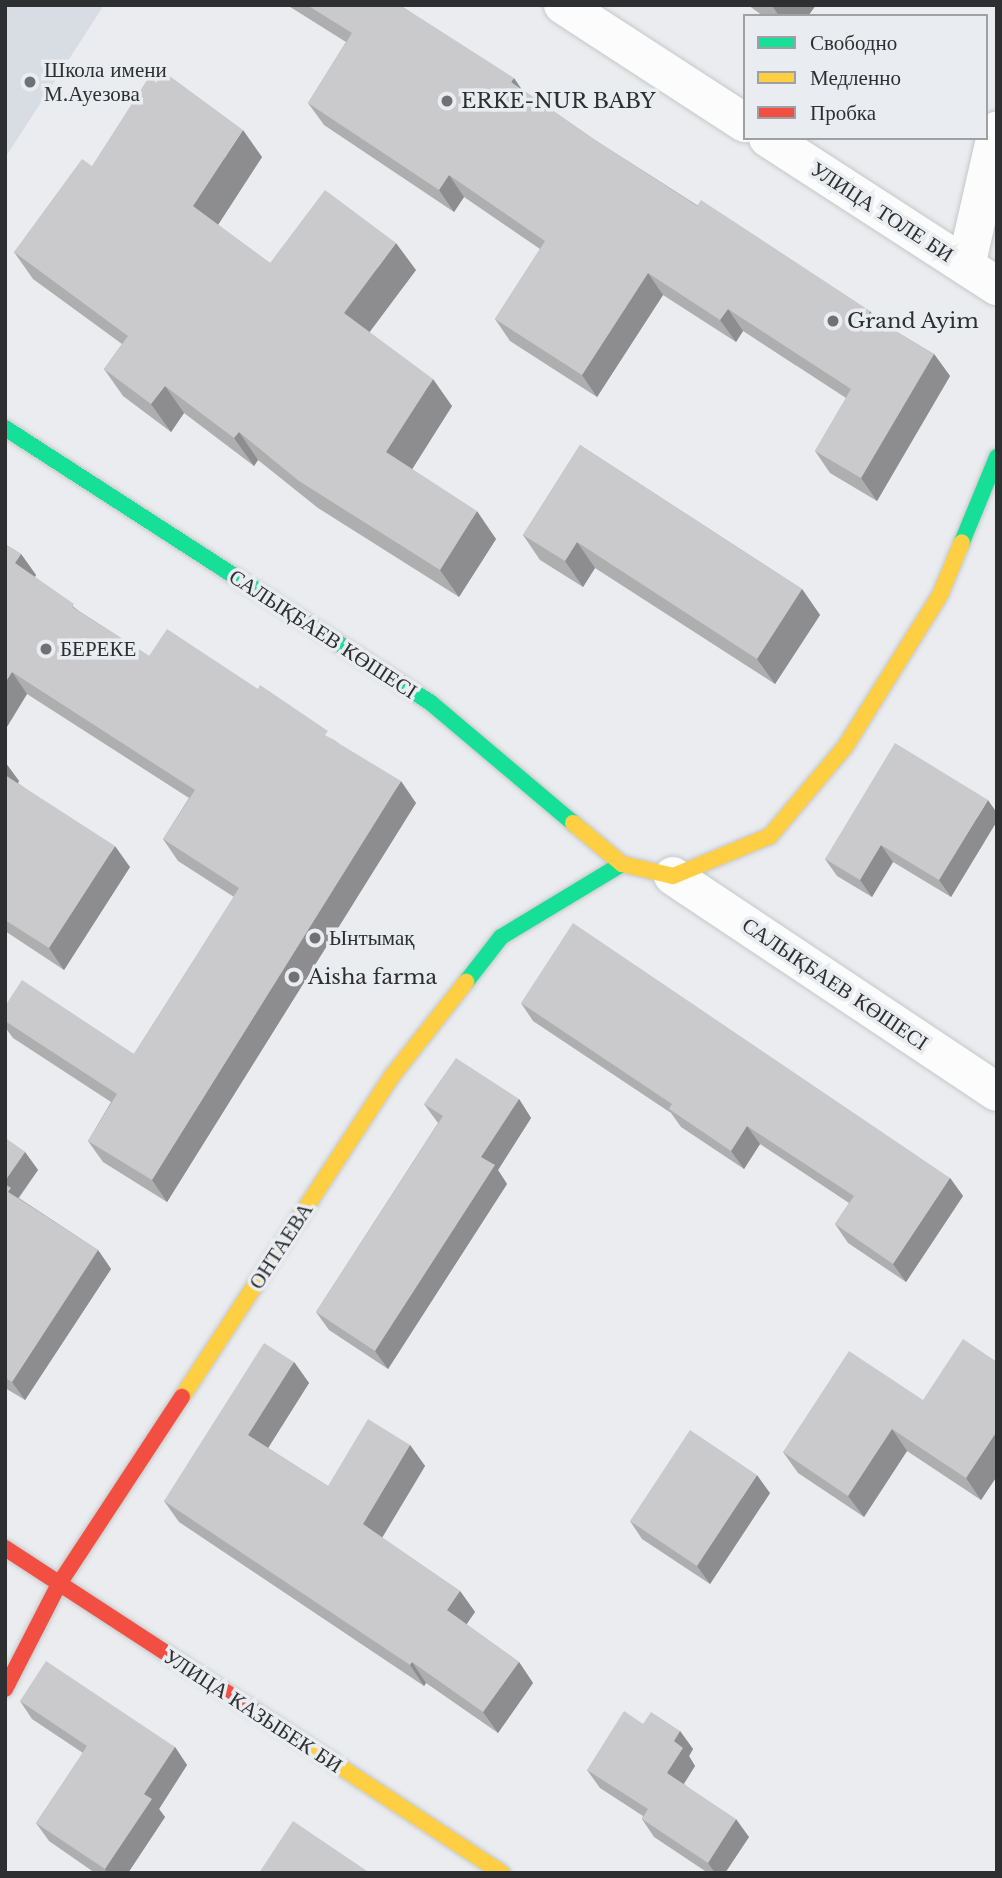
<!DOCTYPE html>
<html>
<head>
<meta charset="utf-8">
<style>
	body { margin:0 }
	#map { position:relative; width:1002px; height:1878px; overflow:hidden; background:#eaecef; font-family:"Libre Baskerville",serif }
	div>[style] { position:absolute }
	.built>* { inset:0; background:#d8dde4 }
	.roads { filter:drop-shadow(0 0 2px #c5c7c8) drop-shadow(0 0 2px #c5c7c8) }
	.street>* { height:38px; margin:-19px; padding:0 19px; transform-origin:19px; border-radius:19px; background:#fcfcfd }
	.fast>* { height:16px; margin:-8px; padding:0 8px; transform-origin:8px; border-radius:8px; background:#16e098 }
	.slow>* { height:16px; margin:-8px; padding:0 8px; transform-origin:8px; border-radius:8px; background:#ffcf43 }
	.jam>* { height:16px; margin:-8px; padding:0 8px; transform-origin:8px; border-radius:8px; background:#f24e42 }
	.wall>* { inset:0; background:#aeaeaf }
	.shaded-wall>* { inset:0; background:#8d8d8f }
	.building>* { inset:0; background:#cacacc }
	.dots>* { width:19px; height:19px; translate:-50% -50%; box-sizing:border-box; border:4px solid #e9ecf0; border-radius:50% }
	span { translate:-50% -50%; white-space:nowrap; text-align:center; line-height:1.15; -webkit-text-stroke:7px #e9ecf0; paint-order:stroke }
	.poi-label { font-size:21px; color:#2e2f30 }
	.left { translate:0 -50%; text-align:left }
	.street-label { font-size:21px; color:#2e2f30 }
	.frame { position:absolute; inset:0; border:7px solid #2e2f30; pointer-events:none }
	.legend { position:absolute; left:743px; top:14px; width:245px; height:126px; box-sizing:border-box; background:#e9ecf0; border:2px solid #9ea0a3; margin:0; padding:9px 12px; list-style:none; font-size:21px; color:#2e2f30 }
	.legend li { display:flex; align-items:center; gap:14px; height:35px }
	.legend b { width:35px; border:2px solid #9ea0a3 }
</style>
</head>
<body>
<div id="map">
	<div class="built">
		<div style="clip-path:polygon(5px 5px,104px 5px,5px 158px)"></div>
	</div>
	<div class="roads">
		<div class="street">
			<div style="left:563px;top:5px;width:217px;rotate:33deg"></div>
			<div style="left:768px;top:138px;width:273px;rotate:32.9deg"></div>
			<div style="left:966px;top:266px;width:139px;rotate:-77.1deg"></div>
			<div style="left:673px;top:876px;width:389px;rotate:33.7deg"></div>
		</div>
		<div class="fast">
			<div style="left:5px;top:428px;width:507px;rotate:32.84deg"></div>
			<div style="left:431px;top:703px;width:186px;rotate:40.2deg"></div>
			<div style="left:962px;top:542px;width:92px;rotate:-67.6deg"></div>
			<div style="left:466px;top:982px;width:57px;rotate:-52.1deg"></div>
			<div style="left:501px;top:937px;width:141px;rotate:-31.1deg"></div>
		</div>
		<div class="slow">
			<div style="left:573px;top:823px;width:64px;rotate:39.9deg"></div>
			<div style="left:622px;top:864px;width:52px;rotate:13.2deg"></div>
			<div style="left:673px;top:876px;width:105px;rotate:-22.4deg"></div>
			<div style="left:770px;top:836px;width:116px;rotate:-49.9deg"></div>
			<div style="left:845px;top:747px;width:179px;rotate:-58deg"></div>
			<div style="left:940px;top:595px;width:57px;rotate:-67.5deg"></div>
			<div style="left:182px;top:1397px;width:384px;rotate:-56.8deg"></div>
			<div style="left:392px;top:1076px;width:120px;rotate:-51.8deg"></div>
			<div style="left:298px;top:1739px;width:244px;rotate:33.3deg"></div>
		</div>
		<div class="jam">
			<div style="left:5px;top:1548px;width:350px;rotate:33.1deg"></div>
			<div style="left:5px;top:1689px;width:118px;rotate:-62.8deg"></div>
			<div style="left:59px;top:1584px;width:224px;rotate:-56.7deg"></div>
		</div>
	</div>
	<div class="wall">
		<div style="clip-path:polygon(287px 5px,400px 5px,595px 140px,877px 320px,934px 354px,950px 376px,877px 501px,830px 473px,815px 451px,846px 398px,743px 331px,736px 342px,663px 295px,597px 397px,510px 341px,495px 319px,540px 249px,464px 197px,454px 212px,324px 125px,308px 103px,346px 42px)"></div>
		<div style="clip-path:polygon(748px 5px,816px 5px,808px 16px,763px 16px)"></div>
		<div style="clip-path:polygon(262px 157px,218px 225px,270px 263px,416px 270px,369px 332px,452px 406px,412px 469px,496px 539px,459px 597px,318px 508px,258px 460px,254px 466px,184px 413px,171px 432px,123px 396px,104px 369px,122px 344px,33px 279px,14px 252px,92px 166px)"></div>
		<div style="clip-path:polygon(580px 445px,802px 589px,820px 615px,775px 684px,595px 568px,583px 587px,540px 560px,523px 535px)"></div>
		<div style="clip-path:polygon(5px 544px,21px 554px,36px 575px,35px 577px,79px 611px,149px 656px,334px 740px,416px 803px,167px 1202px,103px 1162px,88px 1141px,111px 1102px,13px 1038px,5px 1027px,5px 1006px,134px 1054px,234px 897px,178px 861px,163px 839px,189px 798px,27px 694px,5px 730px)"></div>
		<div style="clip-path:polygon(5px 762px,19px 781px,18px 783px,130px 867px,64px 970px,5px 931px)"></div>
		<div style="clip-path:polygon(997px 813px,997px 821px,951px 897px,893px 862px,872px 897px,837px 876px,825px 859px)"></div>
		<div style="clip-path:polygon(521px 1003px,950px 1178px,963px 1196px,906px 1282px,848px 1243px,835px 1224px,849px 1203px,760px 1144px,744px 1169px,681px 1127px,671px 1113px,533px 1021px)"></div>
		<div style="clip-path:polygon(519px 1099px,531px 1118px,498px 1170px,507px 1184px,388px 1369px,329px 1330px,316px 1312px,438px 1123px,424px 1104px)"></div>
		<div style="clip-path:polygon(5px 1138px,25px 1152px,38px 1170px,19px 1198px,98px 1250px,111px 1269px,25px 1400px,5px 1388px)"></div>
		<div style="clip-path:polygon(294px 1362px,309px 1383px,268px 1448px,328px 1486px,410px 1445px,425px 1466px,382px 1538px,460px 1591px,475px 1612px,466px 1624px,519px 1662px,533px 1683px,498px 1733px,426px 1683px,424px 1686px,179px 1522px,164px 1501px)"></div>
		<div style="clip-path:polygon(997px 1362px,997px 1476px,981px 1500px,907px 1451px,864px 1517px,798px 1473px,783px 1452px,923px 1400px)"></div>
		<div style="clip-path:polygon(770px 1493px,710px 1584px,642px 1539px,630px 1521px)"></div>
		<div style="clip-path:polygon(20px 1701px,175px 1747px,187px 1765px,159px 1809px,165px 1817px,128px 1873px,95px 1873px,49px 1841px,36px 1823px,83px 1753px,32px 1719px)"></div>
		<div style="clip-path:polygon(643px 1724px,680px 1731px,693px 1749px,689px 1756px,695px 1766px,684px 1784px,749px 1837px,725px 1873px,708px 1873px,654px 1837px,642px 1819px,643px 1816px,600px 1788px,587px 1770px)"></div>
	</div>
	<div class="shaded-wall">
		<div style="clip-path:polygon(774px 5px,816px 5px,808px 16px,779px 16px,773px 7px)"></div>
		<div style="clip-path:polygon(514px 78px,529px 100px,511px 82px)"></div>
		<div style="clip-path:polygon(243px 130px,262px 157px,212px 234px,193px 206px)"></div>
		<div style="clip-path:polygon(449px 175px,464px 197px,454px 212px,439px 190px)"></div>
		<div style="clip-path:polygon(396px 243px,416px 270px,363px 341px,344px 313px)"></div>
		<div style="clip-path:polygon(648px 273px,663px 295px,597px 397px,582px 375px)"></div>
		<div style="clip-path:polygon(728px 309px,743px 331px,736px 342px,720px 320px)"></div>
		<div style="clip-path:polygon(870px 311px,886px 333px,868px 315px)"></div>
		<div style="clip-path:polygon(934px 354px,950px 376px,877px 501px,861px 478px)"></div>
		<div style="clip-path:polygon(433px 379px,452px 406px,406px 479px,386px 452px)"></div>
		<div style="clip-path:polygon(165px 386px,184px 413px,171px 432px,151px 404px)"></div>
		<div style="clip-path:polygon(239px 432px,258px 460px,254px 466px,234px 438px)"></div>
		<div style="clip-path:polygon(477px 511px,496px 539px,459px 597px,440px 570px)"></div>
		<div style="clip-path:polygon(577px 542px,595px 568px,583px 587px,565px 561px)"></div>
		<div style="clip-path:polygon(21px 554px,36px 575px,30px 585px,15px 563px)"></div>
		<div style="clip-path:polygon(802px 589px,820px 615px,775px 684px,757px 659px)"></div>
		<div style="clip-path:polygon(12px 672px,27px 694px,5px 730px,5px 683px)"></div>
		<div style="clip-path:polygon(5px 762px,19px 781px,13px 792px,5px 781px)"></div>
		<div style="clip-path:polygon(401px 781px,416px 803px,167px 1202px,152px 1180px)"></div>
		<div style="clip-path:polygon(988px 800px,997px 813px,997px 821px,951px 897px,939px 880px)"></div>
		<div style="clip-path:polygon(881px 845px,893px 862px,872px 897px,860px 880px)"></div>
		<div style="clip-path:polygon(115px 846px,130px 867px,64px 970px,49px 948px)"></div>
		<div style="clip-path:polygon(519px 1099px,531px 1118px,498px 1170px,507px 1184px,388px 1369px,375px 1351px,481px 1157px)"></div>
		<div style="clip-path:polygon(747px 1126px,760px 1144px,744px 1169px,731px 1151px)"></div>
		<div style="clip-path:polygon(25px 1152px,38px 1170px,18px 1198px,8px 1192px,5px 1185px,5px 1181px)"></div>
		<div style="clip-path:polygon(950px 1178px,963px 1196px,906px 1282px,893px 1264px)"></div>
		<div style="clip-path:polygon(98px 1250px,111px 1269px,25px 1400px,12px 1382px)"></div>
		<div style="clip-path:polygon(294px 1362px,309px 1383px,263px 1456px,248px 1435px)"></div>
		<div style="clip-path:polygon(892px 1429px,907px 1451px,864px 1517px,848px 1496px)"></div>
		<div style="clip-path:polygon(997px 1431px,997px 1476px,981px 1500px,966px 1478px)"></div>
		<div style="clip-path:polygon(410px 1445px,425px 1466px,377px 1546px,363px 1524px)"></div>
		<div style="clip-path:polygon(757px 1475px,770px 1493px,710px 1584px,697px 1566px)"></div>
		<div style="clip-path:polygon(460px 1591px,475px 1612px,462px 1631px,447px 1610px)"></div>
		<div style="clip-path:polygon(412px 1662px,426px 1683px,424px 1686px,410px 1665px)"></div>
		<div style="clip-path:polygon(519px 1662px,533px 1683px,498px 1733px,483px 1712px)"></div>
		<div style="clip-path:polygon(680px 1731px,693px 1749px,689px 1756px,695px 1766px,679px 1791px,667px 1773px,674px 1741px)"></div>
		<div style="clip-path:polygon(175px 1747px,187px 1765px,159px 1809px,165px 1817px,128px 1873px,107px 1873px,105px 1869px,144px 1794px)"></div>
		<div style="clip-path:polygon(736px 1819px,749px 1837px,725px 1873px,715px 1873px,708px 1863px)"></div>
	</div>
	<div class="building">
		<div style="clip-path:polygon(307px 5px,400px 5px,514px 78px,511px 82px,595px 140px,697px 206px,701px 200px,870px 311px,868px 315px,934px 354px,861px 478px,815px 451px,851px 389px,728px 309px,720px 320px,648px 273px,582px 375px,495px 319px,545px 241px,449px 175px,439px 190px,308px 103px,352px 33px)"></div>
		<div style="clip-path:polygon(156px 66px,243px 130px,193px 206px,270px 263px,325px 190px,396px 243px,344px 313px,433px 379px,386px 452px,477px 511px,440px 570px,299px 481px,239px 432px,234px 438px,165px 386px,151px 404px,104px 369px,128px 336px,14px 252px,82px 159px,92px 166px)"></div>
		<div style="clip-path:polygon(580px 445px,802px 589px,757px 659px,577px 542px,565px 561px,523px 535px)"></div>
		<div style="clip-path:polygon(5px 544px,21px 554px,15px 563px,74px 604px,72px 607px,149px 656px,167px 629px,258px 689px,260px 685px,328px 731px,325px 735px,401px 781px,152px 1180px,88px 1141px,117px 1094px,5px 1021px,5px 1006px,22px 980px,134px 1054px,239px 888px,163px 839px,195px 790px,12px 672px,5px 683px)"></div>
		<div style="clip-path:polygon(895px 743px,988px 800px,939px 880px,881px 845px,860px 880px,825px 859px)"></div>
		<div style="clip-path:polygon(5px 775px,115px 846px,49px 948px,5px 920px)"></div>
		<div style="clip-path:polygon(573px 923px,950px 1178px,893px 1264px,835px 1224px,854px 1196px,747px 1126px,731px 1151px,669px 1109px,672px 1104px,521px 1003px)"></div>
		<div style="clip-path:polygon(456px 1058px,519px 1099px,481px 1157px,495px 1165px,375px 1351px,316px 1312px,443px 1116px,424px 1104px)"></div>
		<div style="clip-path:polygon(5px 1138px,25px 1152px,5px 1181px)"></div>
		<div style="clip-path:polygon(5px 1184px,11px 1188px,8px 1192px,98px 1250px,12px 1382px,5px 1378px)"></div>
		<div style="clip-path:polygon(963px 1339px,997px 1362px,997px 1431px,966px 1478px,892px 1429px,848px 1496px,783px 1452px,849px 1351px,923px 1400px)"></div>
		<div style="clip-path:polygon(264px 1343px,294px 1362px,248px 1435px,328px 1486px,368px 1419px,410px 1445px,363px 1524px,460px 1591px,447px 1610px,519px 1662px,483px 1712px,412px 1662px,410px 1665px,164px 1501px)"></div>
		<div style="clip-path:polygon(690px 1430px,757px 1475px,697px 1566px,630px 1521px)"></div>
		<div style="clip-path:polygon(46px 1661px,175px 1747px,144px 1794px,152px 1799px,105px 1869px,36px 1823px,87px 1746px,20px 1701px)"></div>
		<div style="clip-path:polygon(624px 1711px,643px 1724px,651px 1712px,680px 1731px,674px 1741px,683px 1748px,667px 1773px,736px 1819px,708px 1863px,642px 1819px,648px 1809px,587px 1770px)"></div>
		<div style="clip-path:polygon(293px 1821px,370px 1873px,259px 1873px)"></div>
	</div>
	<div class="dots">
		<div style="left:30px;top:82px;background:#707173"></div>
		<div style="left:447px;top:101px;background:#707173"></div>
		<div style="left:833px;top:321px;background:#707173"></div>
		<div style="left:46px;top:649px;background:#707173"></div>
		<div style="left:315px;top:938px;background:#707173"></div>
		<div style="left:294px;top:977px;background:#707173"></div>
	</div>
	<div class="poi-label">
		<span class="left" style="left:44px;top:82px">Школа имени<br>М.Ауезова</span>
		<span class="left" style="left:461px;top:101px">ERKE-NUR BABY</span>
		<span class="left" style="left:847px;top:321px">Grand Ayim</span>
		<span class="left" style="left:60px;top:649px">БЕРЕКЕ</span>
		<span class="left" style="left:329px;top:938px">Ынтымақ</span>
		<span class="left" style="left:308px;top:977px">Aisha farma</span>
	</div>
	<div class="street-label">
		<span style="left:882px;top:212px;rotate:33deg">УЛИЦА ТОЛЕ БИ</span>
		<span style="left:323px;top:634px;rotate:33deg">САЛЫҚБАЕВ КӨШЕСІ</span>
		<span style="left:835px;top:984px;rotate:34deg">САЛЫҚБАЕВ КӨШЕСІ</span>
		<span style="left:281px;top:1246px;rotate:-57deg">ОНТАЕВА</span>
		<span style="left:253px;top:1711px;rotate:33deg">УЛИЦА КАЗЫБЕК БИ</span>
	</div>
	<div class="frame"></div>
	<ul class="legend">
	<li><b style="height:9px;background:#16e098"></b>Свободно</li>
	<li><b style="height:9px;background:#ffcf43"></b>Медленно</li>
	<li><b style="height:9px;background:#f24e42"></b>Пробка</li>
	</ul>
</div>
</body>
</html>
